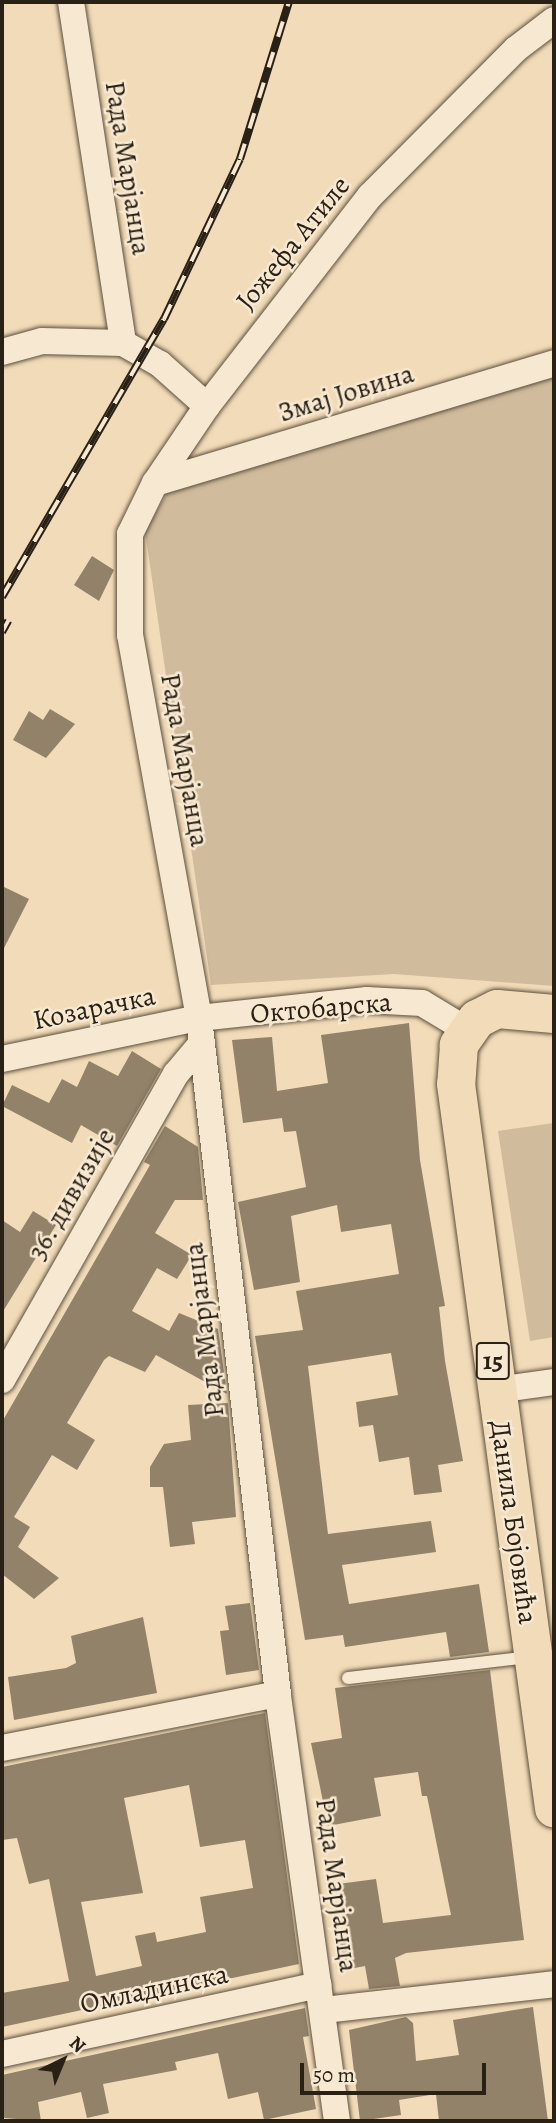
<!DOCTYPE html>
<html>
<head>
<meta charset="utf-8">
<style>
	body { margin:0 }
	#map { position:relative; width:556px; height:2123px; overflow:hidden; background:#f2dbb8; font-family:Alegreya,serif }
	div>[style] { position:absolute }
	.green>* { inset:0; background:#d0bb9c }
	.building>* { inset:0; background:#92826a }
	.roads { filter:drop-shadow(0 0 2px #5c503e) drop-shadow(0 0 2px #5c503e) }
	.service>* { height:12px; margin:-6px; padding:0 6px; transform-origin:6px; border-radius:6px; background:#f7e8d1 }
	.minor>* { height:26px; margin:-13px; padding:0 13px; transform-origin:13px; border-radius:13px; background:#f7e8d1 }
	.primary>* { height:38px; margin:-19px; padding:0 19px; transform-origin:19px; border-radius:19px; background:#f2dbb8 }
	.rail>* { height:8px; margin-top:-4px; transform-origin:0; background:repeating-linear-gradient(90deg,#f7e8d1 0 16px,#2a2116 0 32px); box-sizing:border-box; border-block:2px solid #2a2116 }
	span { translate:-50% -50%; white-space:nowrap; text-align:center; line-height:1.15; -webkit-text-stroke:5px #f7e8d1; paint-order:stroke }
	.shield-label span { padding:2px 5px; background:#f7e8d1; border:2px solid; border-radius:5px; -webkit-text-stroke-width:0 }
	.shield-label { font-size:26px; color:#2a2116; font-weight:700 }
	.street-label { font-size:28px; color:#2a2116 }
	.frame { position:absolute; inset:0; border:4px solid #2a2116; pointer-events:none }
	.north { position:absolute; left:28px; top:2025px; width:70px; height:70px; -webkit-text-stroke:5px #f7e8d1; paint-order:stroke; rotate:43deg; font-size:19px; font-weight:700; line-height:28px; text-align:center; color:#2a2116 }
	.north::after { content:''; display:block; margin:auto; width:24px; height:32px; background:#2a2116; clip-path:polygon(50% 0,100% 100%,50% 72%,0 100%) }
	.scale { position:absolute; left:300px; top:2063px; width:186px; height:32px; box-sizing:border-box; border:4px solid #2a2116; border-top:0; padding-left:9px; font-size:21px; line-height:24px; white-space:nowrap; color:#2a2116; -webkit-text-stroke:5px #f7e8d1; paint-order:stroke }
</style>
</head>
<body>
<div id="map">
	<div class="green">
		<div style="clip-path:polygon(554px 372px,554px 986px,394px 974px,211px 985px,145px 531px,171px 487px)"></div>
		<div style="clip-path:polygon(554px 1123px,554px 1337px,530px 1341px,498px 1131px)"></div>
	</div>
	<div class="building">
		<div style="clip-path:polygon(92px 556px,114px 570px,99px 601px,74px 585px)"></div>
		<div style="clip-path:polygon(50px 709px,75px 724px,46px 758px,13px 740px,29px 711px,43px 720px)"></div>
		<div style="clip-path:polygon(2px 886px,29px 899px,2px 952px)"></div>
		<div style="clip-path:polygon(409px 1023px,420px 1160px,445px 1306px,439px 1307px,445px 1361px,463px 1461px,438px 1465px,442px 1492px,414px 1495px,409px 1457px,379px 1462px,373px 1425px,359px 1427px,356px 1402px,398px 1395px,391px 1353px,308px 1366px,328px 1534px,431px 1521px,436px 1552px,342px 1565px,349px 1604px,479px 1584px,489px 1652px,450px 1657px,446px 1632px,345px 1647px,343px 1635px,305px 1640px,255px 1336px,303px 1330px,296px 1291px,399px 1274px,391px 1224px,341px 1232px,337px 1205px,291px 1216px,300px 1282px,254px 1290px,238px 1202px,306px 1187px,296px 1131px,284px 1132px,282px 1118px,243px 1123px,232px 1040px,272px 1037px,277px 1091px,328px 1083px,321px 1035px)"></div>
		<div style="clip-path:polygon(132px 1051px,161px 1069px,117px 1146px,81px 1125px,72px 1143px,2px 1106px,12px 1085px,49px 1103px,62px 1079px,77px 1087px,89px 1061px,118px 1076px)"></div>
		<div style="clip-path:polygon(165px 1126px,198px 1147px,203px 1200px,175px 1200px,155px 1233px,192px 1255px,177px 1279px,157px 1268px,132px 1311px,169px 1331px,179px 1313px,218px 1329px,227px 1394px,156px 1355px,145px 1372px,109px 1356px,104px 1360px,67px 1423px,95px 1440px,77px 1470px,52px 1455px,14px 1517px,30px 1527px,18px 1547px,59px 1578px,34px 1599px,2px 1574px,2px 1422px,150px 1165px,144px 1162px)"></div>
		<div style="clip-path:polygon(33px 1211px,56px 1225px,2px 1313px,2px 1220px,20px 1232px)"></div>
		<div style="clip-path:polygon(228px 1403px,236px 1517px,192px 1522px,195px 1544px,170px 1547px,163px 1487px,150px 1487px,150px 1467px,164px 1444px,191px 1440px,188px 1405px)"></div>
		<div style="clip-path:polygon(250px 1603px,259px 1670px,226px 1675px,220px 1631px,229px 1630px,225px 1606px)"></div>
		<div style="clip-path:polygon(143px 1617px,157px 1693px,14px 1720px,8px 1677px,66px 1668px,76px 1663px,71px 1636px)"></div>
		<div style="clip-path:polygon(490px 1670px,524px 1940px,406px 1953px,395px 1958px,400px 1986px,369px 1989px,365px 1966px,344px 1970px,339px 1938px,347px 1937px,338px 1884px,376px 1879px,383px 1923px,451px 1915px,427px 1796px,422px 1796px,418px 1772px,374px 1778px,381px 1816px,328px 1826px,311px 1743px,342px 1738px,335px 1688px)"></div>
		<div style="clip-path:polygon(evenodd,265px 1713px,299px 1964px,2px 2027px,2px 1993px,69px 1981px,49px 1879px,29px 1884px,17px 1838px,2px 1840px,2px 1767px,265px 1713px,189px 1785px,200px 1847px,245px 1840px,253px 1888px,200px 1897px,206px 1932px,157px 1942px,155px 1932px,135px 1936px,142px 1966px,96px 1976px,81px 1902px,143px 1893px,124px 1798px,189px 1785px)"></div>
		<div style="clip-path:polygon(533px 2007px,548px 2121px,439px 2121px,436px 2094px,399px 2100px,401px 2115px,360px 2121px,349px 2030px,406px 2017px,413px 2023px,416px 2061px,459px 2055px,453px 2020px)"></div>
		<div style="clip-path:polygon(305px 2008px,309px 2036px,303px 2037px,316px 2109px,264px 2120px,258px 2092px,228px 2099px,218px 2053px,175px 2062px,177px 2070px,103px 2084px,109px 2113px,87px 2118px,81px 2092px,38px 2102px,41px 2121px,4px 2118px,2px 2075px)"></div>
	</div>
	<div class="roads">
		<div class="service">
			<div style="left:348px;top:1678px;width:182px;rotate:-6.6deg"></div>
		</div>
		<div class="minor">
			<div style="left:71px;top:2px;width:345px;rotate:81.3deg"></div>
			<div style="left:2px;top:352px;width:41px;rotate:-15.4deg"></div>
			<div style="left:42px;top:341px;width:81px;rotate:1.4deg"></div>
			<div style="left:123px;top:343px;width:43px;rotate:29.6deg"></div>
			<div style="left:160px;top:364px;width:63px;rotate:41.8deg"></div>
			<div style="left:155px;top:483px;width:417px;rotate:-16.7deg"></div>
			<div style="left:2px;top:1059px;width:201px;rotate:-11.8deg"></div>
			<div style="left:199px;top:1018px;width:169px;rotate:-6.1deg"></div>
			<div style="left:367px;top:1000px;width:55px;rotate:3.1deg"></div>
			<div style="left:422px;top:1003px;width:52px;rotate:31deg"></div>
			<div style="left:2px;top:1380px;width:352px;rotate:-60.4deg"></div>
			<div style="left:176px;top:1074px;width:40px;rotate:-50deg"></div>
			<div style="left:496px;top:1390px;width:59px;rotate:-7.9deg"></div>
			<div style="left:2px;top:1748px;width:281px;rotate:-11.1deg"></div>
			<div style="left:324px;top:2010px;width:231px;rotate:-6.4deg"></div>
			<div style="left:2px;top:2054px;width:324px;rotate:-12.3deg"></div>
			<div style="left:337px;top:2121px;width:431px;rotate:-97.9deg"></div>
			<div style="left:278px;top:1694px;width:681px;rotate:-96.67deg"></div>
			<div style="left:199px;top:1018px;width:389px;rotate:-100.2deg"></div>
			<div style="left:130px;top:635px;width:101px;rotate:-90deg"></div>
			<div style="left:130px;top:534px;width:57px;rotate:-63.9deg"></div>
			<div style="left:155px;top:483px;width:93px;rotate:-56deg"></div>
			<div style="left:207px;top:406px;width:266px;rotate:-52.2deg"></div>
			<div style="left:370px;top:196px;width:207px;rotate:-45.2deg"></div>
			<div style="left:516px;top:49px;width:48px;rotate:-37.3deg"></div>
		</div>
		<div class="primary">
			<div style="left:554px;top:1014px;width:57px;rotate:-175deg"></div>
			<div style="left:497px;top:1009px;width:22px;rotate:153deg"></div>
			<div style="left:477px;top:1019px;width:32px;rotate:125deg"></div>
			<div style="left:459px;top:1045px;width:39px;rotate:94deg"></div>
			<div style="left:456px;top:1084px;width:731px;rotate:82.29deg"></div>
		</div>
	</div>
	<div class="rail">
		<div style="left:2px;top:597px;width:322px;rotate:-59.8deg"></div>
		<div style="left:164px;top:319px;width:177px;rotate:-64.6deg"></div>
		<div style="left:240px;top:159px;width:164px;rotate:-72.7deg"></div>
		<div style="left:2px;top:632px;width:13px;rotate:-61deg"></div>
	</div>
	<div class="shield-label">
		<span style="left:493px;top:1361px">15</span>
	</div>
	<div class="street-label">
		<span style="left:128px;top:168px;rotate:81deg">Рада Марјанца</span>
		<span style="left:293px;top:243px;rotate:-51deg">Јожефа Атиле</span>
		<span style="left:346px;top:393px;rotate:-17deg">Змај Јовина</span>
		<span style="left:185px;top:760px;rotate:80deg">Рада Марјанца</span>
		<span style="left:94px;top:1008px;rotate:-12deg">Козарачка</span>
		<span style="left:321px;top:1008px;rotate:-5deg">Октобарска</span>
		<span style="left:71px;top:1194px;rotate:-60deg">36. дивизије</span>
		<span style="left:204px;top:1330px;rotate:-97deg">Рада Марјанца</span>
		<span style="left:514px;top:1522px;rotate:82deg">Данила Бојовића</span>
		<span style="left:337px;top:1885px;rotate:82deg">Рада Марјанца</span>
		<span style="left:154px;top:1989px;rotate:-12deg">Омладинска</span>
	</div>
	<div class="frame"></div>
	<div class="north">N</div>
	<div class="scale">50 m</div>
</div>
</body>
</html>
